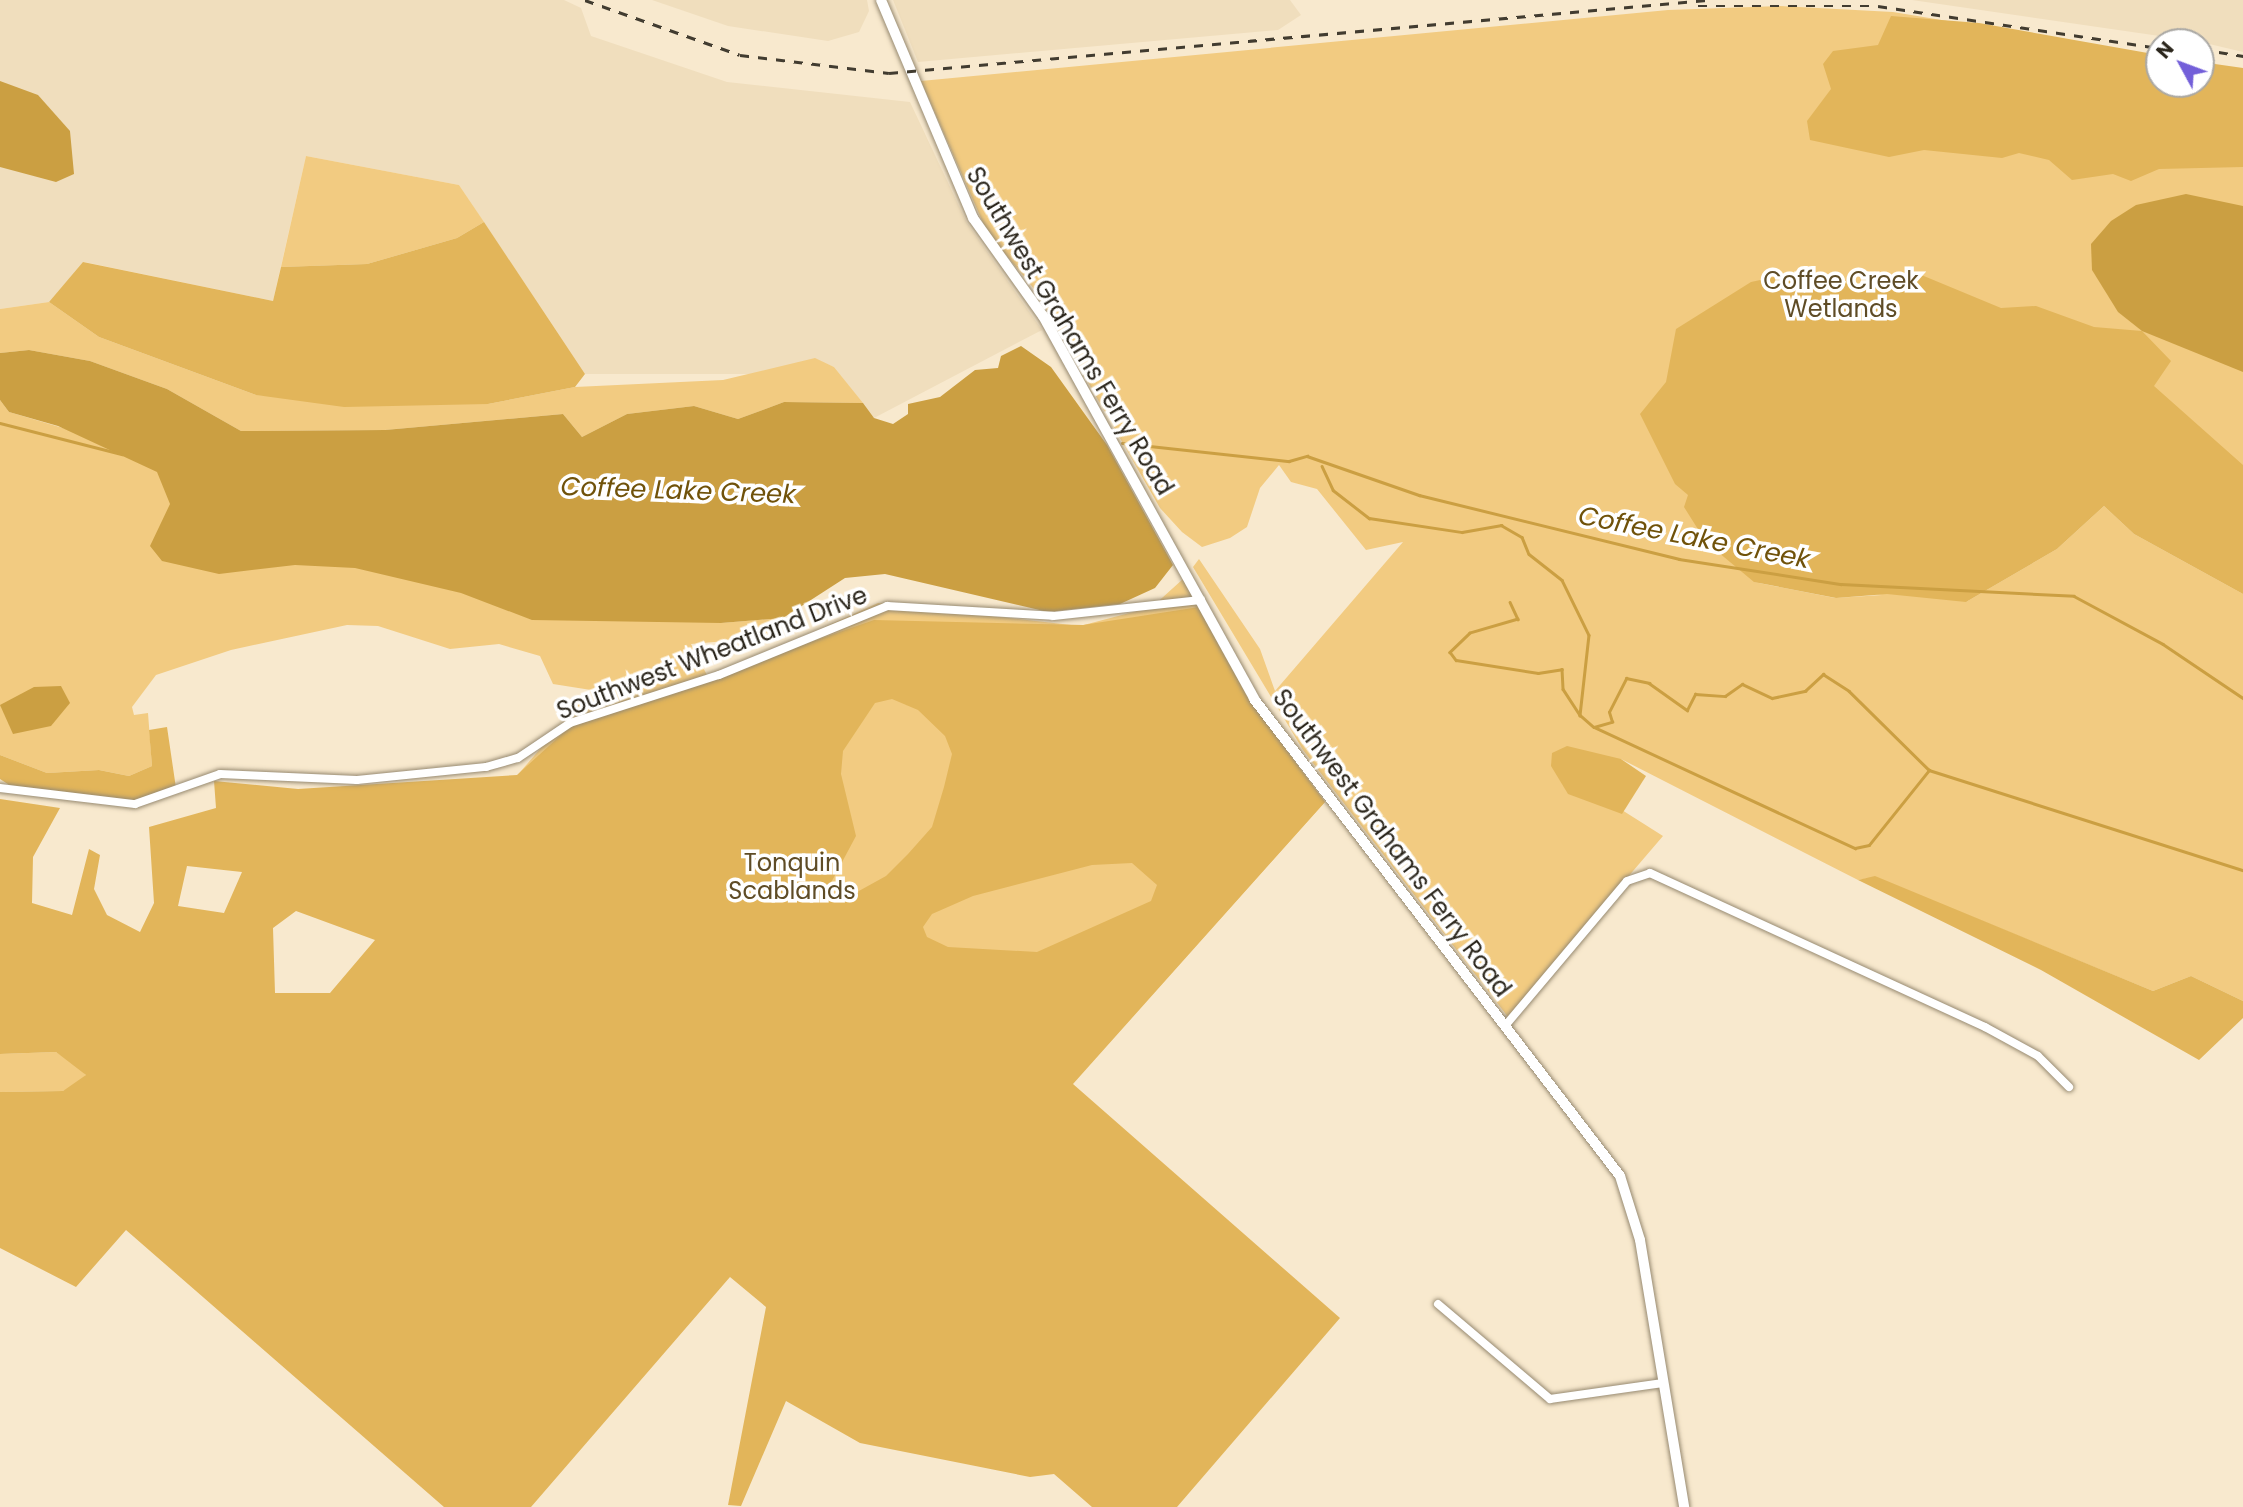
<!DOCTYPE html>
<html>
<head>
<meta charset="utf-8">
<style>
	body { margin:0 }
	#map { position:relative; width:2243px; height:1507px; overflow:hidden; background:#f8e9ce; font-family:Poppins,sans-serif }
	div>[style] { position:absolute }
	.built>* { inset:0; background:#f0debd }
	.green>* { inset:0; background:#f2cb81 }
	.forest>* { inset:0; background:#e2b55a }
	.water>* { inset:0; background:#cb9f42 }
	.stream>* { height:2.5px; margin:-1.25px; padding:0 1.25px; transform-origin:1.25px; border-radius:1.25px; background:#cb9f42 }
	.roads { filter:drop-shadow(0 0 2px #978a71) drop-shadow(0 0 2px #978a71) }
	.minor>* { height:8px; margin:-4px; padding:0 4px; transform-origin:4px; border-radius:4px; background:#fff }
	.major>* { height:10px; margin:-5px; padding:0 5px; transform-origin:5px; border-radius:5px; background:#fff }
	.rail>* { height:2.5px; margin-top:-1.25px; transform-origin:0; background:repeating-linear-gradient(90deg,#423c30 0 9px,transparent 0 18px) }
	span { translate:-50% -50%; white-space:nowrap; text-align:center; line-height:1.15; -webkit-text-stroke:7px #fff; paint-order:stroke }
	.park-label { font-size:24px; color:#5f4c26 }
	.street-label { font-size:24px; color:#2b261c }
	.water-label { font-size:26px; color:#70520a; font-style:italic }
	.north { position:absolute; left:2145px; top:28px; width:70px; height:70px; box-sizing:border-box; background:#fff; border:2px solid #aaa8a4; border-radius:50%; rotate:311deg; font-size:19px; font-weight:700; line-height:28px; text-align:center; color:#2b261c }
	.north::after { content:''; display:block; margin:auto; width:24px; height:32px; background:#735fd9; clip-path:polygon(50% 0,100% 100%,50% 72%,0 100%) }
</style>
</head>
<body>
<div id="map">
	<div class="built">
		<div style="clip-path:polygon(0 0,564px 0,581px 8px,591px 36px,727px 82px,910px 102px,967px 223px,1042px 330px,874px 418px,834px 367px,815px 359px,751px 374px,585px 374px,459px 185px,306px 156px,273px 301px,84px 262px,49px 302px,0 309px)"></div>
		<div style="clip-path:polygon(652px 0,867px 0,869px 11px,859px 32px,828px 41px,728px 26px)"></div>
		<div style="clip-path:polygon(893px 0,1290px 0,1301px 15px,1278px 30px,918px 62px)"></div>
		<div style="clip-path:polygon(1912px 0,2243px 0,2243px 52px,2201px 42px)"></div>
	</div>
	<div class="green">
		<div style="clip-path:polygon(evenodd,1780px 6px,1893px 12px,2159px 56px,2159px 84px,2201px 84px,2243px 70px,2243px 476px,2142px 388px,1966px 602px,2057px 549px,2104px 506px,2134px 534px,2243px 594px,2243px 1001px,2191px 976px,2153px 991px,1875px 877px,1858px 880px,1621px 759px,1565px 774px,1663px 836px,1508px 1017px,1303px 750px,1193px 567px,1199px 559px,1260px 649px,1275px 691px,1403px 542px,1366px 550px,1317px 489px,1291px 482px,1279px 465px,1260px 488px,1247px 527px,1230px 538px,1202px 547px,1182px 532px,1160px 508px,1035px 290px,987px 232px,921px 81px,1668px 10px,1780px 6px,1754px 582px,1882px 595px,1835px 598px,1754px 582px)"></div>
		<div style="clip-path:polygon(306px 156px,459px 185px,484px 222px,457px 238px,367px 264px,281px 267px)"></div>
		<div style="clip-path:polygon(49px 302px,99px 337px,256px 395px,488px 404px,575px 387px,723px 380px,815px 358px,834px 367px,863px 403px,784px 402px,738px 419px,694px 406px,627px 414px,582px 437px,563px 414px,385px 430px,241px 431px,167px 389px,90px 361px,29px 350px,0 353px,0 309px)"></div>
		<div style="clip-path:polygon(0 400px,9px 412px,721px 623px,783px 618px,761px 638px,691px 644px,709px 679px,878px 603px,1080px 626px,1152px 607px,1183px 579px,1273px 732px,1325px 802px,1072px 1084px,445px 859px,591px 690px,553px 684px,540px 656px,499px 644px,450px 649px,378px 626px,347px 625px,231px 650px,156px 675px,132px 707px,134px 715px,148px 713px,152px 766px,129px 776px,99px 770px,47px 773px,0 755px)"></div>
		<div style="clip-path:polygon(56px 1052px,79px 1067px,86px 1075px,82px 1083px,63px 1091px,0 1092px,0 1054px)"></div>
	</div>
	<div class="forest">
		<div style="clip-path:polygon(1891px 16px,1979px 23px,2159px 55px,2159px 84px,2201px 84px,2201px 62px,2243px 68px,2243px 167px,2159px 169px,2131px 181px,2113px 174px,2072px 180px,2049px 160px,2019px 153px,2002px 158px,1924px 150px,1889px 157px,1810px 140px,1807px 121px,1831px 89px,1823px 64px,1833px 51px,1878px 45px)"></div>
		<div style="clip-path:polygon(484px 222px,585px 374px,575px 387px,488px 404px,344px 407px,256px 395px,99px 337px,49px 302px,83px 262px,273px 301px,281px 267px,367px 264px,457px 238px)"></div>
		<div style="clip-path:polygon(1807px 270px,1851px 285px,1919px 274px,2001px 308px,2036px 306px,2094px 327px,2142px 331px,2171px 361px,2154px 386px,2243px 465px,2243px 594px,2134px 534px,2104px 506px,2057px 549px,1966px 602px,1887px 594px,1836px 598px,1754px 582px,1706px 542px,1684px 507px,1688px 495px,1675px 484px,1640px 414px,1666px 382px,1676px 329px,1751px 282px)"></div>
		<div style="clip-path:polygon(evenodd,1199px 607px,1273px 732px,1325px 802px,1073px 1084px,1340px 1318px,1177px 1507px,1092px 1507px,1054px 1474px,1030px 1477px,860px 1443px,786px 1401px,741px 1506px,728px 1505px,766px 1307px,730px 1277px,531px 1507px,444px 1507px,126px 1230px,76px 1287px,0 1248px,0 1092px,63px 1091px,86px 1075px,56px 1052px,0 1054px,0 799px,60px 808px,33px 857px,32px 903px,72px 915px,89px 849px,100px 855px,94px 889px,107px 915px,140px 932px,154px 903px,149px 827px,216px 808px,214px 781px,298px 789px,517px 775px,572px 725px,874px 620px,1083px 625px,1199px 607px,892px 699px,918px 710px,945px 736px,952px 754px,944px 787px,932px 827px,908px 854px,886px 876px,839px 902px,826px 892px,856px 836px,841px 774px,843px 751px,875px 703px,892px 699px,1199px 607px,1132px 863px,1157px 885px,1151px 901px,1037px 952px,948px 947px,927px 937px,923px 927px,932px 914px,973px 896px,1092px 865px,1132px 863px,1199px 607px,187px 866px,242px 872px,224px 913px,178px 906px,187px 866px,1199px 607px,296px 911px,375px 940px,330px 993px,275px 993px,273px 928px,296px 911px)"></div>
		<div style="clip-path:polygon(167px 727px,176px 788px,145px 802px,14px 788px,0 779px,0 755px,47px 773px,99px 770px,129px 776px,152px 766px,149px 730px)"></div>
		<div style="clip-path:polygon(1567px 746px,1621px 759px,1646px 776px,1622px 814px,1568px 794px,1551px 766px,1552px 753px)"></div>
		<div style="clip-path:polygon(1875px 876px,2153px 991px,2191px 976px,2243px 1001px,2243px 1018px,2199px 1060px,2041px 970px,1858px 880px)"></div>
	</div>
	<div class="water">
		<div style="clip-path:polygon(0 81px,38px 95px,70px 131px,74px 174px,56px 182px,0 167px)"></div>
		<div style="clip-path:polygon(2186px 194px,2243px 206px,2243px 372px,2142px 331px,2118px 312px,2092px 270px,2091px 244px,2111px 221px,2136px 205px)"></div>
		<div style="clip-path:polygon(1021px 346px,1051px 367px,1107px 445px,1173px 565px,1155px 588px,1120px 604px,1048px 612px,885px 574px,845px 578px,783px 618px,721px 623px,532px 620px,461px 593px,355px 568px,295px 565px,219px 574px,162px 561px,150px 546px,170px 504px,157px 472px,58px 426px,9px 412px,0 400px,0 353px,29px 350px,90px 361px,167px 389px,241px 431px,385px 430px,563px 414px,582px 437px,627px 414px,694px 406px,738px 419px,784px 402px,863px 403px,874px 418px,893px 424px,908px 414px,908px 404px,940px 397px,975px 370px,998px 368px,1001px 356px)"></div>
		<div style="clip-path:polygon(61px 686px,70px 703px,51px 726px,13px 734px,0 705px,34px 687px)"></div>
	</div>
	<div class="stream">
		<div style="left:0;top:423px;width:126px;rotate:14.3deg"></div>
		<div style="left:1122px;top:443px;width:168px;rotate:6.2deg"></div>
		<div style="left:1289px;top:461px;width:19px;rotate:-16deg"></div>
		<div style="left:1307px;top:456px;width:119px;rotate:19.2deg"></div>
		<div style="left:1419px;top:495px;width:268px;rotate:13.8deg"></div>
		<div style="left:1679px;top:559px;width:164px;rotate:8.8deg"></div>
		<div style="left:1841px;top:584px;width:233px;rotate:2.9deg"></div>
		<div style="left:2074px;top:596px;width:101px;rotate:28.3deg"></div>
		<div style="left:2163px;top:644px;width:97px;rotate:34deg"></div>
		<div style="left:1322px;top:466px;width:26px;rotate:65deg"></div>
		<div style="left:1333px;top:490px;width:46px;rotate:37.9deg"></div>
		<div style="left:1369px;top:518px;width:94px;rotate:8.6deg"></div>
		<div style="left:1462px;top:532px;width:40px;rotate:-10deg"></div>
		<div style="left:1501px;top:525px;width:24px;rotate:30deg"></div>
		<div style="left:1522px;top:537px;width:18px;rotate:68deg"></div>
		<div style="left:1529px;top:554px;width:42px;rotate:38.2deg"></div>
		<div style="left:1562px;top:580px;width:61px;rotate:63.9deg"></div>
		<div style="left:1589px;top:635px;width:81px;rotate:96.4deg"></div>
		<div style="left:1580px;top:715px;width:18px;rotate:41deg"></div>
		<div style="left:1594px;top:727px;width:19px;rotate:-16deg"></div>
		<div style="left:1612px;top:722px;width:10px;rotate:-107deg"></div>
		<div style="left:1609px;top:712px;width:38px;rotate:-63deg"></div>
		<div style="left:1626px;top:678px;width:24px;rotate:12deg"></div>
		<div style="left:1649px;top:683px;width:47px;rotate:35.4deg"></div>
		<div style="left:1687px;top:710px;width:18px;rotate:-63deg"></div>
		<div style="left:1695px;top:694px;width:30px;rotate:4deg"></div>
		<div style="left:1725px;top:696px;width:21px;rotate:-35deg"></div>
		<div style="left:1742px;top:684px;width:33px;rotate:25deg"></div>
		<div style="left:1772px;top:698px;width:34px;rotate:-12deg"></div>
		<div style="left:1805px;top:691px;width:25px;rotate:-43deg"></div>
		<div style="left:1823px;top:674px;width:31px;rotate:33deg"></div>
		<div style="left:1849px;top:691px;width:112px;rotate:44.6deg"></div>
		<div style="left:1929px;top:770px;width:330px;rotate:17.7deg"></div>
		<div style="left:1510px;top:602px;width:19px;rotate:65deg"></div>
		<div style="left:1518px;top:619px;width:50px;rotate:163.7deg"></div>
		<div style="left:1470px;top:633px;width:28px;rotate:136deg"></div>
		<div style="left:1450px;top:652px;width:10px;rotate:53deg"></div>
		<div style="left:1456px;top:660px;width:83px;rotate:9deg"></div>
		<div style="left:1538px;top:673px;width:24px;rotate:-9deg"></div>
		<div style="left:1562px;top:669px;width:20px;rotate:87deg"></div>
		<div style="left:1563px;top:689px;width:31px;rotate:57deg"></div>
		<div style="left:1594px;top:727px;width:288px;rotate:24.9deg"></div>
		<div style="left:1855px;top:848px;width:14px;rotate:-12deg"></div>
		<div style="left:1869px;top:845px;width:96px;rotate:-51.3deg"></div>
	</div>
	<div class="roads">
		<div class="minor">
			<div style="left:0;top:788px;width:136px;rotate:6.8deg"></div>
			<div style="left:135px;top:804px;width:90px;rotate:-19.4deg"></div>
			<div style="left:220px;top:774px;width:137px;rotate:2.5deg"></div>
			<div style="left:357px;top:780px;width:130px;rotate:-5.8deg"></div>
			<div style="left:486px;top:767px;width:33px;rotate:-16deg"></div>
			<div style="left:518px;top:758px;width:63px;rotate:-33.9deg"></div>
			<div style="left:570px;top:723px;width:157px;rotate:-17.9deg"></div>
			<div style="left:719px;top:675px;width:182px;rotate:-22.3deg"></div>
			<div style="left:887px;top:606px;width:166px;rotate:3.4deg"></div>
			<div style="left:1053px;top:616px;width:149px;rotate:-6.2deg"></div>
			<div style="left:1505px;top:1026px;width:189px;rotate:-49.9deg"></div>
			<div style="left:1627px;top:881px;width:24px;rotate:-19deg"></div>
			<div style="left:1650px;top:873px;width:369px;rotate:24.7deg"></div>
			<div style="left:1985px;top:1027px;width:60px;rotate:28.7deg"></div>
			<div style="left:2038px;top:1056px;width:44px;rotate:45deg"></div>
			<div style="left:1438px;top:1304px;width:147px;rotate:40.3deg"></div>
			<div style="left:1550px;top:1399px;width:114px;rotate:-8.1deg"></div>
		</div>
		<div class="major">
			<div style="left:881px;top:0;width:237px;rotate:67.1deg"></div>
			<div style="left:973px;top:218px;width:120px;rotate:54.5deg"></div>
			<div style="left:1043px;top:316px;width:437px;rotate:61.1deg"></div>
			<div style="left:1254px;top:699px;width:601px;rotate:52.5deg"></div>
			<div style="left:1620px;top:1176px;width:67px;rotate:72.6deg"></div>
			<div style="left:1640px;top:1240px;width:271px;rotate:80.6deg"></div>
		</div>
	</div>
	<div class="rail">
		<div style="left:585px;top:0;width:164px;rotate:19.5deg"></div>
		<div style="left:740px;top:55px;width:150px;rotate:6.9deg"></div>
		<div style="left:889px;top:73px;width:821px;rotate:-5.1deg"></div>
		<div style="left:1698px;top:6px;width:180px"></div>
		<div style="left:1878px;top:6px;width:284px;rotate:8.5deg"></div>
		<div style="left:2201px;top:49px;width:43px;rotate:9.5deg"></div>
	</div>
	<div class="park-label">
		<span style="left:1841px;top:295px">Coffee Creek<br>Wetlands</span>
		<span style="left:792px;top:877px">Tonquin<br>Scablands</span>
	</div>
	<div class="street-label">
		<span style="left:1070px;top:331px;rotate:59deg">Southwest Grahams Ferry Road</span>
		<span style="left:712px;top:653px;rotate:-21deg">Southwest Wheatland Drive</span>
		<span style="left:1392px;top:843px;rotate:53deg">Southwest Grahams Ferry Road</span>
	</div>
	<div class="water-label">
		<span style="left:678px;top:491px;rotate:2deg">Coffee Lake Creek</span>
		<span style="left:1694px;top:538px;rotate:11deg">Coffee Lake Creek</span>
	</div>
	<div class="north">N</div>
</div>
</body>
</html>
